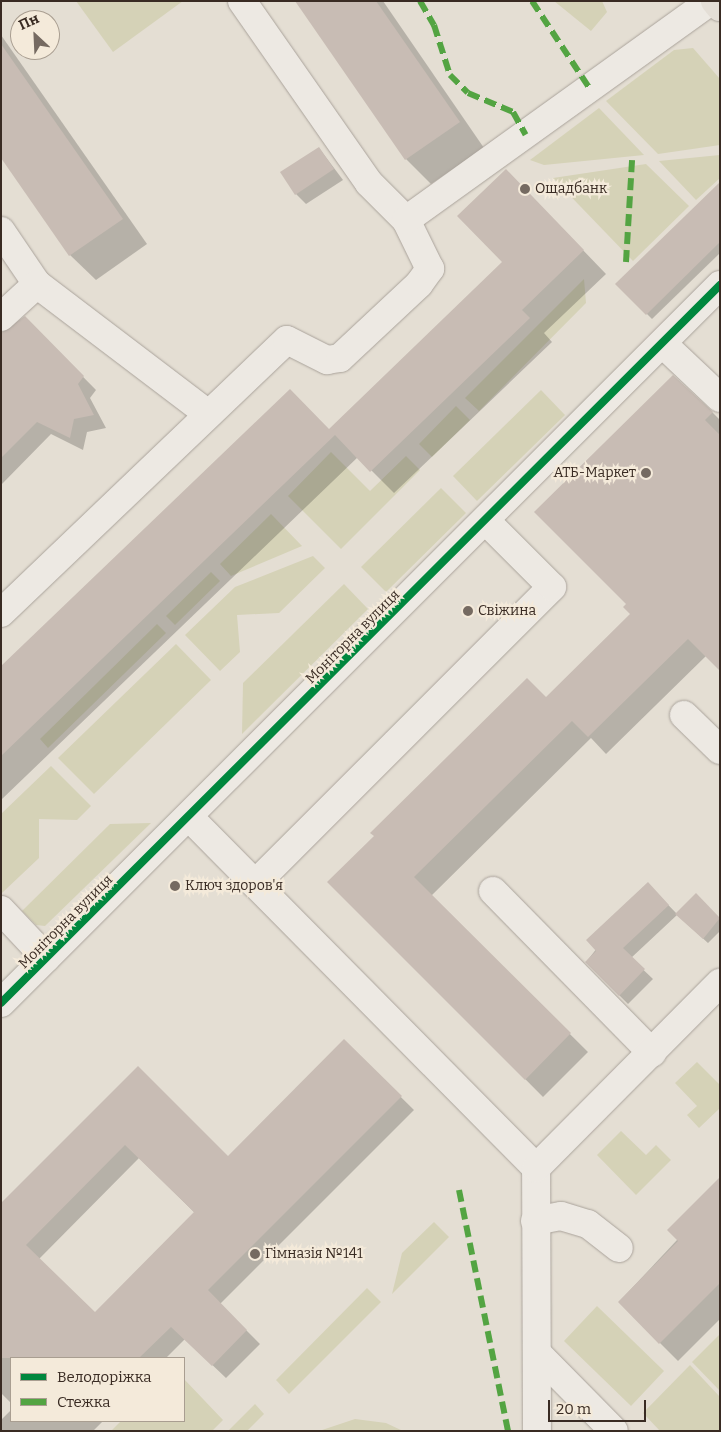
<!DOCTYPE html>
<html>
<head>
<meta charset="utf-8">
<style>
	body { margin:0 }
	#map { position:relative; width:721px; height:1432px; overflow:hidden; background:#e4ded3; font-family:Bitter,serif }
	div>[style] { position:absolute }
	.green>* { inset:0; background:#d5d2b7 }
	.shadow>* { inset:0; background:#0003 }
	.building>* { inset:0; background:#c8bcb4 }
	.roads { filter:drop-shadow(0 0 1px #aaa39b) drop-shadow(0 0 1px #aaa39b) }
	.minor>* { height:28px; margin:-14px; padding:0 14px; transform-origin:14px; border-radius:14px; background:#ede9e3 }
	.major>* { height:28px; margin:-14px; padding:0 14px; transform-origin:14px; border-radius:14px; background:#e4ded6 }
	.quiet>* { height:6px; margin-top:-3px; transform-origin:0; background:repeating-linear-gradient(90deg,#53a442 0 12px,transparent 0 18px) }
	.cycleway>* { height:8px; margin:-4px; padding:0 4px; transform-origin:4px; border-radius:4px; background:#00873e }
	.dots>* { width:14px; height:14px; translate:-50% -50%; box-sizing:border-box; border:2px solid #f4eada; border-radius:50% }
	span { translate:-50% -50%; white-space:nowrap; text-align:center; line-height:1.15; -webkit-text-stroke:4.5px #f4eada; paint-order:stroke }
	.poi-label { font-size:14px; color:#392b23 }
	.left { translate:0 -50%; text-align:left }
	.right { translate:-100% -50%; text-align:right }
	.street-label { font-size:14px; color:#392b23 }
	.frame { position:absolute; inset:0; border:2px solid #392b23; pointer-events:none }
	.legend { position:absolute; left:10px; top:1357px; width:175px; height:65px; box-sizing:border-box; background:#f4eada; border:1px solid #a99e91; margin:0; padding:6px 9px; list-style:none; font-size:15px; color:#392b23 }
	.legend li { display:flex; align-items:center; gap:10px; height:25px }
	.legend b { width:25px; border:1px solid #a99e91 }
	.north { position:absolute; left:10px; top:10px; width:50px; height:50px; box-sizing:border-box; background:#f4eada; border:1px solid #a99e91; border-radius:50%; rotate:335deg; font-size:14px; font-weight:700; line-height:20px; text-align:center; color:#392b23 }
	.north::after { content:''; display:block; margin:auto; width:18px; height:22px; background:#756a61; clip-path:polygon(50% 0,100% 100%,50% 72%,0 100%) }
	.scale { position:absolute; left:548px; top:1400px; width:98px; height:22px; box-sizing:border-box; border:2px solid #392b23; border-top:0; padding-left:6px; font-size:15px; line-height:18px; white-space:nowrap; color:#392b23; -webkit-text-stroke:4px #f4eada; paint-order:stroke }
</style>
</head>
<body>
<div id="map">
	<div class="green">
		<div style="clip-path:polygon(76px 1px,183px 1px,113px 52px)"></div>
		<div style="clip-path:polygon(554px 1px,602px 1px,607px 12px,591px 31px)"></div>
		<div style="clip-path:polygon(693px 48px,720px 79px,720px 145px,658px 154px,606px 101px,674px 50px)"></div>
		<div style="clip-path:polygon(599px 108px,644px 155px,544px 165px,530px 160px)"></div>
		<div style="clip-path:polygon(720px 155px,720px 178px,696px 200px,659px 161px)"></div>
		<div style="clip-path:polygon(646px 164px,689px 206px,633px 261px,553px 178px)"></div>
		<div style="clip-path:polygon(584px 279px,586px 303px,479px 411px,465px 398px)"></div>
		<div style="clip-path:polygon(541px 390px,565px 415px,477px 501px,453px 476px)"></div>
		<div style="clip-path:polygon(456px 406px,470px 420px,432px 457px,419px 444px)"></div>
		<div style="clip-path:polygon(331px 452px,370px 491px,406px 456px,420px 470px,341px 549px,288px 496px)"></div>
		<div style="clip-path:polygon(441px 488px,466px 513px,386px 592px,361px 567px)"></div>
		<div style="clip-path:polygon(271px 514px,302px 546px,231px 576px,220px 564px)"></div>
		<div style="clip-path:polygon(313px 556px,325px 568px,279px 613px,237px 615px,240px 652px,220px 671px,185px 635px,235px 587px)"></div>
		<div style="clip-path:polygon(211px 572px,220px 581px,175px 625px,166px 616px)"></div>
		<div style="clip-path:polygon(344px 584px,368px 609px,242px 734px,243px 683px)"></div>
		<div style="clip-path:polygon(157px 624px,166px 633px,48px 748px,40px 739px)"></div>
		<div style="clip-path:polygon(176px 644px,211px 680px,94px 794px,58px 758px)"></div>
		<div style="clip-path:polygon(51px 766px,91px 806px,77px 820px,39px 819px,39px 858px,2px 893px,1px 814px)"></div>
		<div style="clip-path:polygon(151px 823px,45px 926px,36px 925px,22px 911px,110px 824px)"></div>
		<div style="clip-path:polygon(697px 1062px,720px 1085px,720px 1108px,699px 1128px,687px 1115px,697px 1106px,675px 1083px)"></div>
		<div style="clip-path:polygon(621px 1131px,646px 1155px,656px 1145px,671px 1160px,636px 1195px,597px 1155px)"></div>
		<div style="clip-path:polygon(434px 1222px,449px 1237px,392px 1294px,402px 1253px)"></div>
		<div style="clip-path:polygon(367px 1288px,381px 1302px,289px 1394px,276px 1380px)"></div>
		<div style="clip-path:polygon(597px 1306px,664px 1371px,631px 1406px,564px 1341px)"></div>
		<div style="clip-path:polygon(720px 1334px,720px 1391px,692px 1362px)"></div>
		<div style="clip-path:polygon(690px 1365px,720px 1397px,720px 1431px,660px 1431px,643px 1413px)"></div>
		<div style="clip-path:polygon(184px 1379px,223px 1420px,212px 1431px,111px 1431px,121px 1421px,184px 1421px)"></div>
		<div style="clip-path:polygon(255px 1404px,264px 1414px,247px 1431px,228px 1431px)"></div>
		<div style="clip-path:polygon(355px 1419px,386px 1423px,403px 1431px,319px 1431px)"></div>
	</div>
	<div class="shadow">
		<div style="clip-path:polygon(296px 1px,383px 1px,484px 148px,431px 184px,406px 159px)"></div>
		<div style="clip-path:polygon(1px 35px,147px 244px,96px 280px,70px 255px,1px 156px)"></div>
		<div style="clip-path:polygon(319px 148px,343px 180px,306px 204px,296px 194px)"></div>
		<div style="clip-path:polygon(720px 183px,720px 253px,652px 319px,617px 284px)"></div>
		<div style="clip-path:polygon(528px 193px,606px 274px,544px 333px,552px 342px,394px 493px,358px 457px,1px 800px,1px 668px,329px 430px,504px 262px)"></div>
		<div style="clip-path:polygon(25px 318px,96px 390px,90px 398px,106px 428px,87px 432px,83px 450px,51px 434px,1px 485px,1px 337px)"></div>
		<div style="clip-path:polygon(712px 412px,720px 420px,720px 669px,706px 656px,606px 754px,591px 738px,431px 896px,588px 1052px,543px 1097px,329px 882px,546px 699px,632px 614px,628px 604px,536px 512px)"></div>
		<div style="clip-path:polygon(648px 884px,677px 914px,696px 895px,720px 919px,720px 931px,708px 943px,677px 915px,631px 958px,653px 979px,628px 1004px,586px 962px)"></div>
		<div style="clip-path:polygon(evenodd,344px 1041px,414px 1110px,220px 1304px,260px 1344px,226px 1378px,185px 1339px,166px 1358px,11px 1358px,11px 1403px,1px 1393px,1px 1204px,138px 1068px,228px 1157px,344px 1041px,139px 1158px,195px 1213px,95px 1314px,39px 1259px,139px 1158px)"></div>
		<div style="clip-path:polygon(720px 1194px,720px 1319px,678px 1361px,619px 1302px)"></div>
		<div style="clip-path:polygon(11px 1410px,11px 1421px,103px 1421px,93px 1431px,1px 1431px,1px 1420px)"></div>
	</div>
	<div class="building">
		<div style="clip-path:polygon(295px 1px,376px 1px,460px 122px,405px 160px)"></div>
		<div style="clip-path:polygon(1px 44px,123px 219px,69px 256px,1px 158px)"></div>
		<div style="clip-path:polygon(319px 147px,334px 169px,295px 195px,280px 172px)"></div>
		<div style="clip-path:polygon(506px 169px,584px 250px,522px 310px,530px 318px,370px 472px,335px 435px,1px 756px,1px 666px,290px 389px,329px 429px,502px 262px,457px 216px)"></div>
		<div style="clip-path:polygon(720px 182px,720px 242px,646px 315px,615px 284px)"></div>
		<div style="clip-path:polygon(25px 316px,84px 376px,78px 384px,94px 415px,74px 419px,70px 438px,37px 422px,1px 458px,1px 333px)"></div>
		<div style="clip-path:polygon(673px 375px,713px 412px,705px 420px,720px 435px,720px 671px,688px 639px,588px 737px,572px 721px,414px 877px,571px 1033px,525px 1080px,327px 882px,374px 836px,370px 833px,527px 678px,546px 697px,630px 614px,623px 607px,626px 604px,534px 512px)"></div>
		<div style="clip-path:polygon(648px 882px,669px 905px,623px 948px,645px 969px,619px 996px,585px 962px,596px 951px,586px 940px)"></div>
		<div style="clip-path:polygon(696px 893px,720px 918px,703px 939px,675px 914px)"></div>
		<div style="clip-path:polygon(evenodd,344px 1039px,402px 1096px,208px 1290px,247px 1330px,212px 1366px,171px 1327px,139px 1358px,1px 1358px,1px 1203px,138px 1066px,228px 1156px,344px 1039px,125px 1145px,194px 1212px,95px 1312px,26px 1245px,125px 1145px)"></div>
		<div style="clip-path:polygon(720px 1177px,720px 1283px,659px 1344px,618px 1302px,678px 1241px,667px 1230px)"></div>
	</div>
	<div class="roads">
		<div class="minor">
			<div style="left:242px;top:1px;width:222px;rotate:55.1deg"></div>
			<div style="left:369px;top:183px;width:52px;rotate:45deg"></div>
			<div style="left:1px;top:231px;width:64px;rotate:55.8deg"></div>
			<div style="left:37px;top:284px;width:213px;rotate:37.2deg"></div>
			<div style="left:1px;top:317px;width:49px;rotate:-42.5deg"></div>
			<div style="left:664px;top:345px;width:77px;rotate:43.4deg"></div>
			<div style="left:1px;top:613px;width:395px;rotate:-43.7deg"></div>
			<div style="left:287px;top:340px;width:45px;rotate:26.6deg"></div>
			<div style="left:327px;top:360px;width:13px;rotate:-9deg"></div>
			<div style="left:340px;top:358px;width:108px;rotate:-43.1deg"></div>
			<div style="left:419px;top:284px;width:19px;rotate:-54deg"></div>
			<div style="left:430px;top:269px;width:55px;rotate:-116.1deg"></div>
			<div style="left:406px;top:220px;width:375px;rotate:-35.7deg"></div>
			<div style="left:684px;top:715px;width:50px;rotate:44.2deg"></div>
			<div style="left:189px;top:817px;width:494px;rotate:45.3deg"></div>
			<div style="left:255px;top:884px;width:420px;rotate:-45deg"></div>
			<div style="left:552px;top:587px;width:92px;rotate:-135deg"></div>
			<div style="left:493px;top:891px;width:227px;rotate:45.5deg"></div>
			<div style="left:1px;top:910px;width:66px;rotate:46.8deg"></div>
			<div style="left:1px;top:1003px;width:1016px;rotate:-44.96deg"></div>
			<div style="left:535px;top:1221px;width:26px;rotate:-11deg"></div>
			<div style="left:561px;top:1216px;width:28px;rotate:17deg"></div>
			<div style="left:588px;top:1224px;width:39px;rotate:38deg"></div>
			<div style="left:540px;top:1356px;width:105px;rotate:45.4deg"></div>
			<div style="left:537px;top:1431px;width:263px;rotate:-90.2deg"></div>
			<div style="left:536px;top:1168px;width:261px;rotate:-45.2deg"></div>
		</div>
		<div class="major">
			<div style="left:715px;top:1px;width:8px;rotate:50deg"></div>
		</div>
	</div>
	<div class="quiet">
		<div style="left:420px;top:1px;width:28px;rotate:60deg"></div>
		<div style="left:434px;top:25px;width:52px;rotate:72.3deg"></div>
		<div style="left:450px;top:75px;width:25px;rotate:45deg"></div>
		<div style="left:468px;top:93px;width:49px;rotate:22.9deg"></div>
		<div style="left:513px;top:112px;width:26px;rotate:61deg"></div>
		<div style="left:532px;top:1px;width:105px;rotate:56.6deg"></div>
		<div style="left:626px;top:262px;width:102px;rotate:-86.6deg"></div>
		<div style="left:459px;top:1190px;width:246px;rotate:78.5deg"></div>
	</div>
	<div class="cycleway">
		<div style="left:1px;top:1003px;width:1016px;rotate:-44.96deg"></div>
	</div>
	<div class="dots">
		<div style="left:525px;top:189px;background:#756a61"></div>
		<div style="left:646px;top:473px;background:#756a61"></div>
		<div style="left:468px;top:611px;background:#756a61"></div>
		<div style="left:175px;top:886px;background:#756a61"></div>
		<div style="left:255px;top:1254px;background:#756a61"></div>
	</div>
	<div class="poi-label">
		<span class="left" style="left:535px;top:189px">Ощадбанк</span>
		<span class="right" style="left:636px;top:473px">АТБ-Маркет</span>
		<span class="left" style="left:478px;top:611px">Свіжина</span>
		<span class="left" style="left:185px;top:886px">Ключ здоров'я</span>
		<span class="left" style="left:265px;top:1254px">Гімназія №141</span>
	</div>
	<div class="street-label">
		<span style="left:353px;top:637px;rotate:-45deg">Моніторна вулиця</span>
		<span style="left:66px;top:922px;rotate:-45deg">Моніторна вулиця</span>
	</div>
	<div class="frame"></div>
	<ul class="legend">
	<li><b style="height:6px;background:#00873e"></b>Велодоріжка</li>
	<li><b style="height:6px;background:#53a442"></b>Стежка</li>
	</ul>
	<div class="north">Пн</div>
	<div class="scale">20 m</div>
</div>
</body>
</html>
